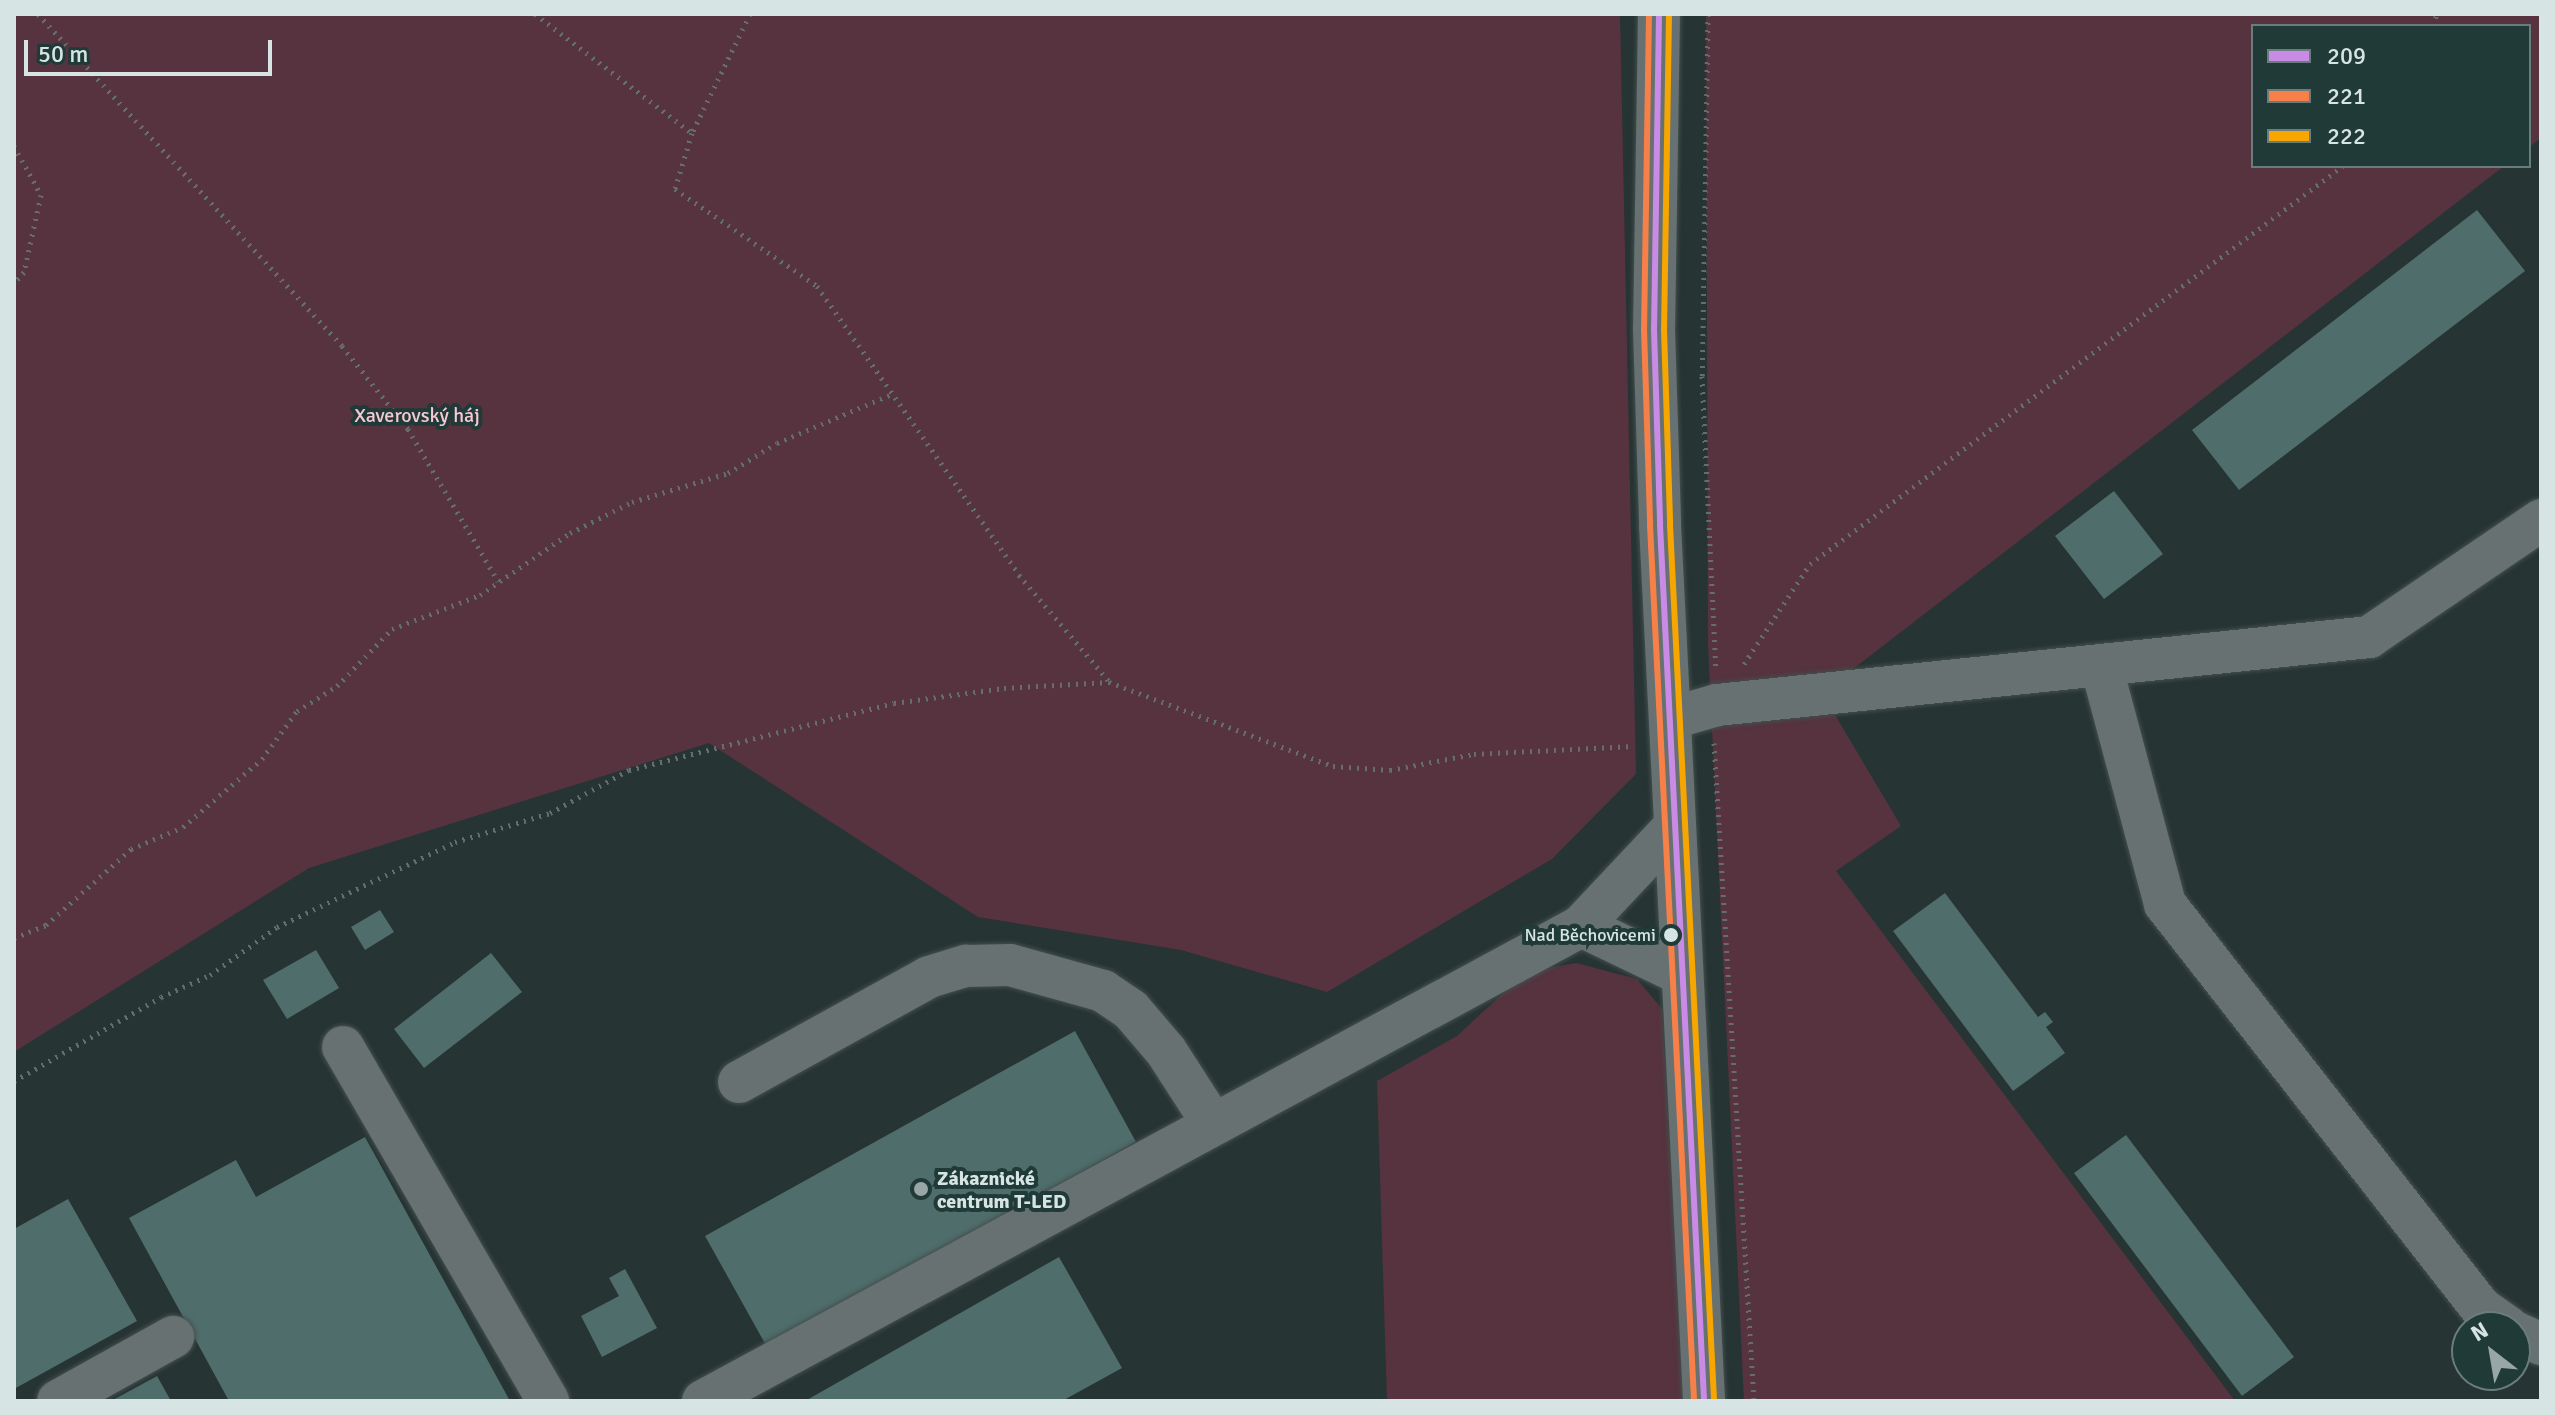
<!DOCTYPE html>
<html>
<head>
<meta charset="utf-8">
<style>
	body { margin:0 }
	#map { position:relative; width:2555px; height:1415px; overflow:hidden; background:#263433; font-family:Signika,sans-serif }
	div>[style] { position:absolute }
	.green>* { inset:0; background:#56333e }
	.building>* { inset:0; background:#4f6d6b }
	.path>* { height:5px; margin-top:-2.5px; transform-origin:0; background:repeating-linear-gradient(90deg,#646e6d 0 2px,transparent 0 8px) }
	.roads { filter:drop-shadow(0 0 2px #434f4e) drop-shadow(0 0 2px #434f4e) }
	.minor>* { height:42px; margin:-21px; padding:0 21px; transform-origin:21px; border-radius:21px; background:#677171 }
	.bus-1>* { height:6px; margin:-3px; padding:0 3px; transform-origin:3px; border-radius:3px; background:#ca8be6 }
	.bus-2>* { height:6px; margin:-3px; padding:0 3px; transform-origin:3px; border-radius:3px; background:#f78048 }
	.bus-3>* { height:6px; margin:-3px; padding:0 3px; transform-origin:3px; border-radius:3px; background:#f7a600 }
	.dots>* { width:22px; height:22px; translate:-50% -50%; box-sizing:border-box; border:4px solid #203a38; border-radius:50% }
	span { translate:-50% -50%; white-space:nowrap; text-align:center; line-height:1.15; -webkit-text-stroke:8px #203a38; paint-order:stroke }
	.bus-label { font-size:18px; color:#d6e4e3 }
	.right { translate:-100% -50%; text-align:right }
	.park-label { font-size:20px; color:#f8c9d5 }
	.poi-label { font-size:20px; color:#d6e4e3; font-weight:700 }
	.left { translate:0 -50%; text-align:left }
	.frame { position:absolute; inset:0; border:16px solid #d6e4e3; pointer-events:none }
	.legend { position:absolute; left:2251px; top:24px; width:280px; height:144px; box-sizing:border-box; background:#203a38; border:2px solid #697e7c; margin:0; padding:10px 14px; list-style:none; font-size:24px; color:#d6e4e3 }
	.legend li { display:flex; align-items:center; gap:16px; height:40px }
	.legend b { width:40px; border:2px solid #697e7c }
	.north { position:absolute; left:2451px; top:1311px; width:80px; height:80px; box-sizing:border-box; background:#203a38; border:2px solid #697e7c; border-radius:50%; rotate:329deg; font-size:22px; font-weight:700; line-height:32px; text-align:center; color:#d6e4e3 }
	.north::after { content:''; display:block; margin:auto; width:28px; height:36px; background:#98a6a5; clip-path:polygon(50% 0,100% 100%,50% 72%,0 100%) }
	.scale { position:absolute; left:24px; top:40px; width:248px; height:36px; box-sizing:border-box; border:4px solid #d6e4e3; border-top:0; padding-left:10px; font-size:24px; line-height:28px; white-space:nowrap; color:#d6e4e3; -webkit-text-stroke:6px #203a38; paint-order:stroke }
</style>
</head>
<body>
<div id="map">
	<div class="green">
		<div style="clip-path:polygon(14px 14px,1620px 14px,1636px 774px,1552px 859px,1327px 992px,1181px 950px,978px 917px,709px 743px,309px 868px,14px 1052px)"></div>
		<div style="clip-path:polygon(1706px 14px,2541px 14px,2541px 138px,2529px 147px,2529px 26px,2253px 26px,2253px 166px,2504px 166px,1822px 693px,1901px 826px,1836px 871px,2235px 1401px,1744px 1401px,1708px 644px)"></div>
		<div style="clip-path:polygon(1576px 963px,1637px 979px,1662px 1009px,1684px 1401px,1387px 1401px,1377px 1081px,1457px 1036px,1514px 983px,1548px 968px)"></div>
	</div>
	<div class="building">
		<div style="clip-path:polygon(2477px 210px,2525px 271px,2239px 490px,2192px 430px)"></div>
		<div style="clip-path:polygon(2114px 491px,2163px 554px,2104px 599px,2055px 536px)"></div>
		<div style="clip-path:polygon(1945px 893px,2038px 1017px,2045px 1012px,2053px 1022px,2046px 1027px,2065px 1053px,2013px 1091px,1893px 931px)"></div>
		<div style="clip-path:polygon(380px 910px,394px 932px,365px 950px,351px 927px)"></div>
		<div style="clip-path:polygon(316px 950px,339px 988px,287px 1019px,263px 980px)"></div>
		<div style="clip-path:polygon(491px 953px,522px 992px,424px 1068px,394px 1029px)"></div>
		<div style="clip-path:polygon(1075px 1031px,1136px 1142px,767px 1347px,705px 1236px)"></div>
		<div style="clip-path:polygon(2126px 1135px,2294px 1357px,2242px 1396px,2074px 1173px)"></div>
		<div style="clip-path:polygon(365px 1137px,510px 1401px,229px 1401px,129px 1218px,236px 1160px,256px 1197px)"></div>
		<div style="clip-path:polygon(68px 1199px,137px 1321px,14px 1389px,14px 1229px)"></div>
		<div style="clip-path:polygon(1059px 1257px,1122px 1368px,1062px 1401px,805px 1401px)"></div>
		<div style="clip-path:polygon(625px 1269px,657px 1328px,602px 1357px,581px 1316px,619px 1296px,609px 1278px)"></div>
		<div style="clip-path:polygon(157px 1376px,171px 1401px,111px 1401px)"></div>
	</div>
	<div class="path">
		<div style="left:38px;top:14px;width:450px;rotate:47.5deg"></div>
		<div style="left:342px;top:346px;width:106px;rotate:51.5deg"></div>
		<div style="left:408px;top:429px;width:177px;rotate:59.4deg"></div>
		<div style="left:535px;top:14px;width:197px;rotate:37.2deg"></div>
		<div style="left:750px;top:14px;width:132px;rotate:116deg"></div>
		<div style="left:692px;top:133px;width:59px;rotate:106.9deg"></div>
		<div style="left:675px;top:189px;width:172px;rotate:34.3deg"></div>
		<div style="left:817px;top:286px;width:353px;rotate:55deg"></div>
		<div style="left:1019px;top:575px;width:139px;rotate:49.7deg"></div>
		<div style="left:1708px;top:14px;width:362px;rotate:90.9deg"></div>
		<div style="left:1702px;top:376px;width:294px;rotate:87.3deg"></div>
		<div style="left:2435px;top:26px;width:12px;rotate:-85deg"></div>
		<div style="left:14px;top:146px;width:56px;rotate:61.1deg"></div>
		<div style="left:41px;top:195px;width:79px;rotate:102.4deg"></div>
		<div style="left:24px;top:272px;width:15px;rotate:132deg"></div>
		<div style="left:1744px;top:664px;width:120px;rotate:-56.6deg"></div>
		<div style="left:1810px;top:564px;width:665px;rotate:-36.75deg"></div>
		<div style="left:1714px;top:743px;width:659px;rotate:86.52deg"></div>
		<div style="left:14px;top:938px;width:35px;rotate:-22deg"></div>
		<div style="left:46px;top:925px;width:114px;rotate:-41.8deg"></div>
		<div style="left:131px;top:849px;width:56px;rotate:-22.9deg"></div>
		<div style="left:183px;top:827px;width:104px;rotate:-40.7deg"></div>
		<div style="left:262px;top:759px;width:59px;rotate:-53.9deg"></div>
		<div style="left:297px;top:711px;width:47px;rotate:-32deg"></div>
		<div style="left:337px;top:686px;width:79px;rotate:-46deg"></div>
		<div style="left:392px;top:629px;width:94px;rotate:-21.1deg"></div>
		<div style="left:480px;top:595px;width:109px;rotate:-34.6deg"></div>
		<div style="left:570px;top:533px;width:69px;rotate:-26.6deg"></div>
		<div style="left:632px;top:502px;width:100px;rotate:-16.8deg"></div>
		<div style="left:728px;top:473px;width:57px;rotate:-31.5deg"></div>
		<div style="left:777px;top:443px;width:125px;rotate:-23.1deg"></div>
		<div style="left:14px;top:1081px;width:169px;rotate:-29.7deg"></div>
		<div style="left:161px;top:997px;width:54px;rotate:-24.2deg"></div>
		<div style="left:210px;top:975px;width:82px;rotate:-35.6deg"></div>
		<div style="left:277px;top:927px;width:197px;rotate:-25.5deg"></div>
		<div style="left:455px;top:842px;width:99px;rotate:-17deg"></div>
		<div style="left:550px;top:813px;width:90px;rotate:-28.6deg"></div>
		<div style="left:629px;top:770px;width:273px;rotate:-14.2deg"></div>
		<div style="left:894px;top:703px;width:111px;rotate:-7.8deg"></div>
		<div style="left:1004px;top:688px;width:105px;rotate:-3.3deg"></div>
		<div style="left:1109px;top:682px;width:239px;rotate:20.6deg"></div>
		<div style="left:1333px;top:766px;width:57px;rotate:4deg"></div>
		<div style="left:1390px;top:770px;width:86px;rotate:-10.8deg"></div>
		<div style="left:1474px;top:754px;width:160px;rotate:-2.9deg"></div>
	</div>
	<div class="roads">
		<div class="minor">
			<div style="left:1659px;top:14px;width:315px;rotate:90.9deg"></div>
			<div style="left:1654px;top:329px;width:196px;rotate:88.2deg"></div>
			<div style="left:1660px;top:525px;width:877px;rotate:87.12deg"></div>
			<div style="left:2101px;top:665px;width:247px;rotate:75deg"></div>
			<div style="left:2165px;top:904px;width:513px;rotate:51.97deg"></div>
			<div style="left:2481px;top:1308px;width:33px;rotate:35deg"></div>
			<div style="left:1672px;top:718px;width:47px;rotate:-16.1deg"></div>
			<div style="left:1717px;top:705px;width:656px;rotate:-5.95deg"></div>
			<div style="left:2369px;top:637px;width:208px;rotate:-34.2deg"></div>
			<div style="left:1581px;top:926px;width:111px;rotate:25.6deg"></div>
			<div style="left:343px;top:1047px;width:409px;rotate:59.9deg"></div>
			<div style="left:739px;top:1082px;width:217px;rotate:-28.9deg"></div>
			<div style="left:929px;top:977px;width:39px;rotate:-17deg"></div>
			<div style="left:966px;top:966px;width:44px;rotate:-1.3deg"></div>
			<div style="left:1010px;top:965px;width:97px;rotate:15.6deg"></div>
			<div style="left:1103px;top:991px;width:34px;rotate:34deg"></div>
			<div style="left:1131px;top:1010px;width:54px;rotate:49.5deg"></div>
			<div style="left:1166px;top:1051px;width:87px;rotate:57.2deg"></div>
			<div style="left:2515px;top:1332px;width:29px;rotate:25deg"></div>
			<div style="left:58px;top:1401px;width:132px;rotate:-29.1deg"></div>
			<div style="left:703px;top:1401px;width:998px;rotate:-28.41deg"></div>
			<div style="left:1581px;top:926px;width:134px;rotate:-46.8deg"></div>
		</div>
	</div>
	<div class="bus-1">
		<div style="left:1659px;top:14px;width:315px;rotate:90.9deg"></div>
		<div style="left:1654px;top:329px;width:196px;rotate:88.2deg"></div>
		<div style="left:1660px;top:525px;width:877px;rotate:87.12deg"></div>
	</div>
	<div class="bus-2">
		<div style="left:1649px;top:14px;width:315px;rotate:90.9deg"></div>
		<div style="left:1644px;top:329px;width:196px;rotate:88.2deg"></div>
		<div style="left:1650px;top:525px;width:877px;rotate:87.12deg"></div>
	</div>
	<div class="bus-3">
		<div style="left:1669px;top:14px;width:315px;rotate:90.9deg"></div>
		<div style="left:1664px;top:329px;width:196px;rotate:88.2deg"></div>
		<div style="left:1670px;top:525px;width:876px;rotate:87.12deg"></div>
	</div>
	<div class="dots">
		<div style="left:1671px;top:935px;background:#d6e4e3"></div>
		<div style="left:921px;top:1189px;background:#98a6a5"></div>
	</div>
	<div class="bus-label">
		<span class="right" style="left:1656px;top:935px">Nad Běchovicemi</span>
	</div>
	<div class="park-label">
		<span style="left:417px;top:415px">Xaverovský háj</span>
	</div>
	<div class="poi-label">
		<span class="left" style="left:937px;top:1190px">Zákaznické<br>centrum T-LED</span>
	</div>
	<div class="frame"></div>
	<ul class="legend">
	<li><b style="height:10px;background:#ca8be6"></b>209</li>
	<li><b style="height:10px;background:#f78048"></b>221</li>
	<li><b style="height:10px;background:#f7a600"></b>222</li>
	</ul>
	<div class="north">N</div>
	<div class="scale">50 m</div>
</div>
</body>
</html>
